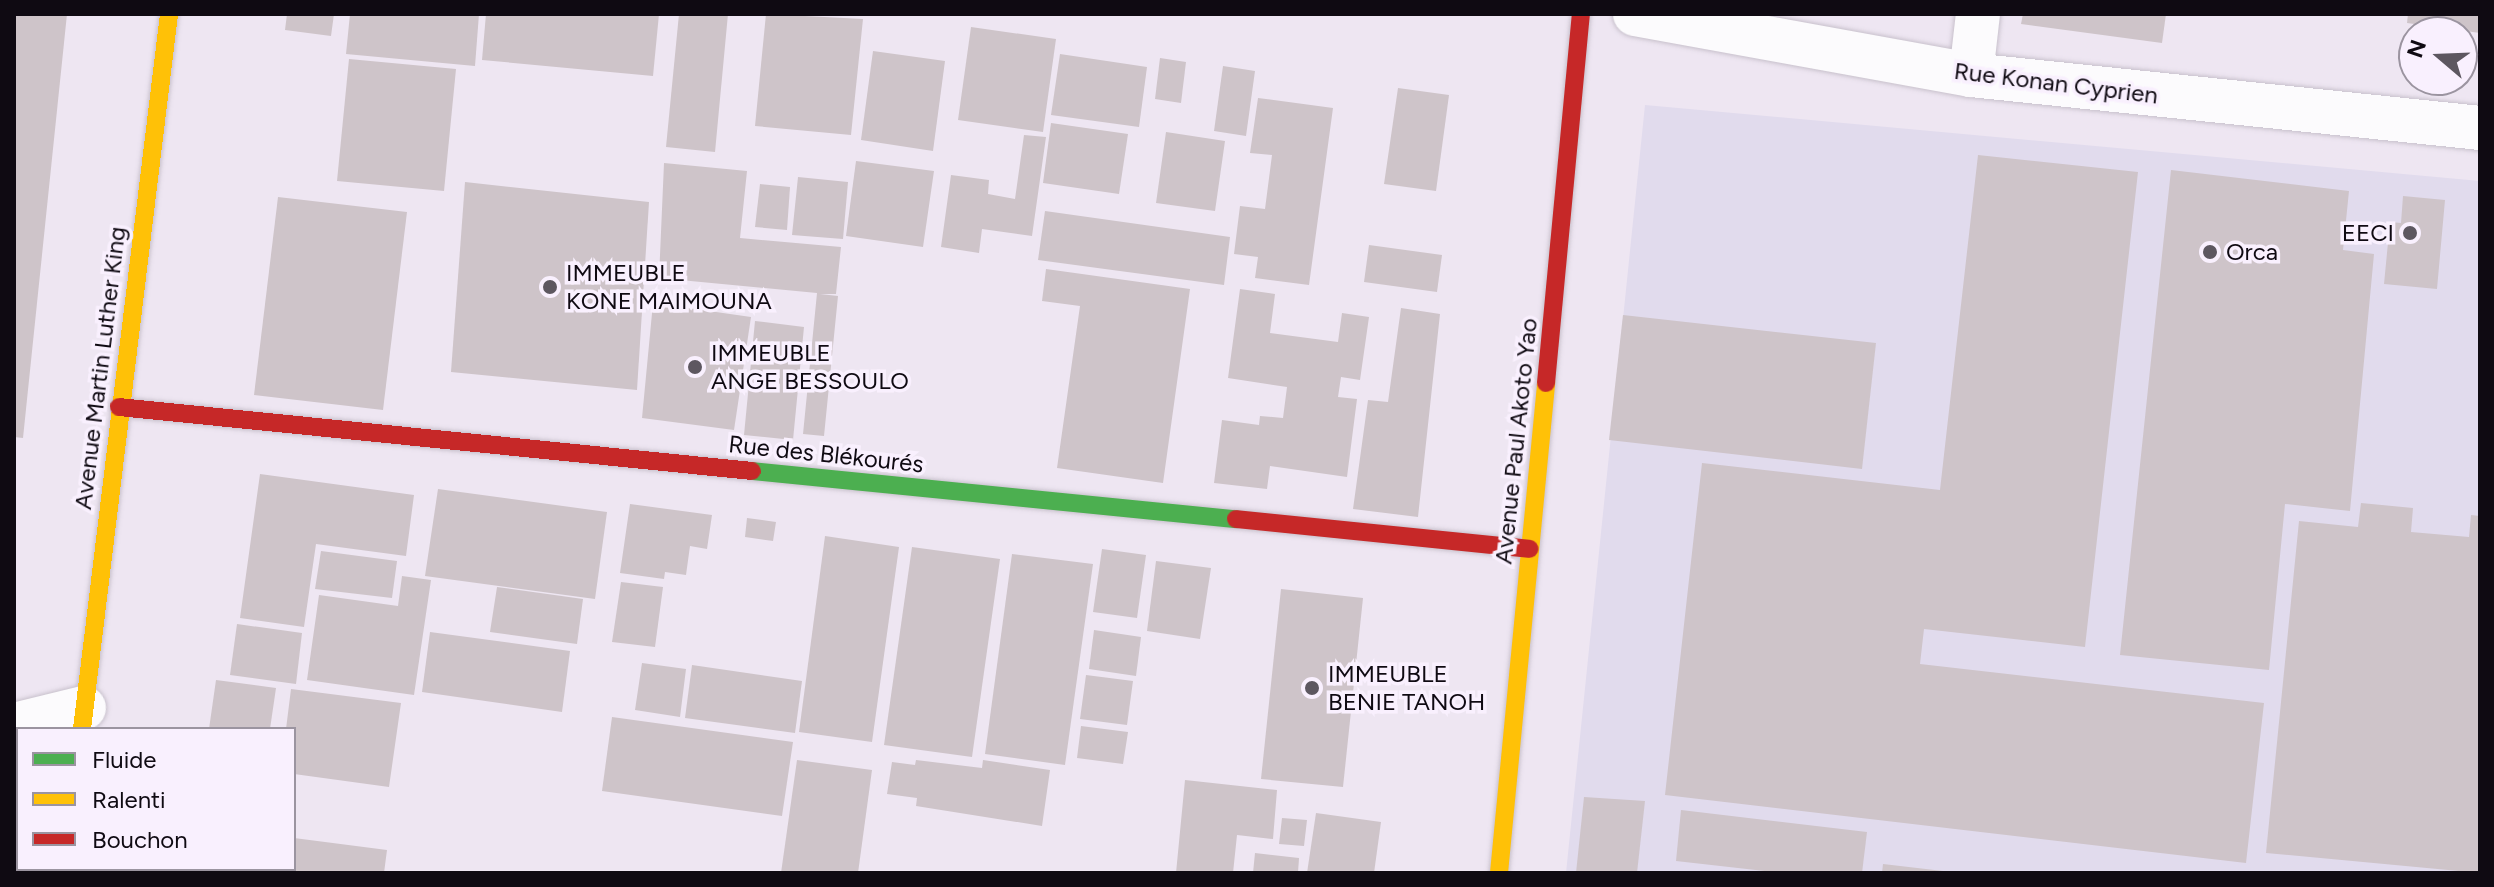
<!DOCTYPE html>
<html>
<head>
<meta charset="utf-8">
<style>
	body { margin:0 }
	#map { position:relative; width:2494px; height:887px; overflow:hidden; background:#eee6f2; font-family:Figtree,sans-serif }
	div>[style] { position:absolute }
	.industrial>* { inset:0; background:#e1dbed }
	.building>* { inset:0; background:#cec4c9 }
	.roads { filter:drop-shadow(0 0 2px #c8c1cc) drop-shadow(0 0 2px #c8c1cc) }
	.street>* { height:44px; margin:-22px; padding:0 22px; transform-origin:22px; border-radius:22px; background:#fcfbfd }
	.fast>* { height:18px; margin:-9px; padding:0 9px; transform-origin:9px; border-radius:9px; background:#4caf50 }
	.slow>* { height:18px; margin:-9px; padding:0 9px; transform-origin:9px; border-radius:9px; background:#ffc107 }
	.jam>* { height:18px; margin:-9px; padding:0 9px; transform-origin:9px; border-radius:9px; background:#c62828 }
	.dots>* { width:22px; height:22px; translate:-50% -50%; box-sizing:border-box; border:4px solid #f9f0fe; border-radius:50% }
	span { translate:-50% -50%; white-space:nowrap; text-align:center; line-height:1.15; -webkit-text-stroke:7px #f9f0fe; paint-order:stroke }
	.street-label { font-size:24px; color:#0f0a12 }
	.poi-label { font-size:24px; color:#0f0a12 }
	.right { translate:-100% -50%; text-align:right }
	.left { translate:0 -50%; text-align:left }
	.frame { position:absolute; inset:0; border:16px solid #0f0a12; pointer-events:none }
	.legend { position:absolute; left:16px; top:727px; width:280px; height:144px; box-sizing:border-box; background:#f9f0fe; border:2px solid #9b94a0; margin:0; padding:10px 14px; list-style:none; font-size:24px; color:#0f0a12 }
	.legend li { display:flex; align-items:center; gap:16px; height:40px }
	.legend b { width:40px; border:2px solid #9b94a0 }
	.north { position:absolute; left:2398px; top:16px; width:80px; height:80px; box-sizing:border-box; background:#f9f0fe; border:2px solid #9b94a0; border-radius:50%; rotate:289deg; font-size:22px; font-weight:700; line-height:32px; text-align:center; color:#0f0a12 }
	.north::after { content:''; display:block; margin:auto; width:28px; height:36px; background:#5d5760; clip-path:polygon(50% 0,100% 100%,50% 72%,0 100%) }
</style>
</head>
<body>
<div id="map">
	<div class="industrial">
		<div style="clip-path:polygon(1645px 105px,2480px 181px,2480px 873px,1566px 873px)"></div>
	</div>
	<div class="building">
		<div style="clip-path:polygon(14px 14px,67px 14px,23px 438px,14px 437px)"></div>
		<div style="clip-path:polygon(287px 14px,334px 14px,331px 36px,285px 30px)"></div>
		<div style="clip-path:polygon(350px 14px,479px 14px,475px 66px,346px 54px)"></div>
		<div style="clip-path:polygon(486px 14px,659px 14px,653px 76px,482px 60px)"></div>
		<div style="clip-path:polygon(679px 14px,728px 14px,715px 152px,666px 147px)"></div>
		<div style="clip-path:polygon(766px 14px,863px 19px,851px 135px,755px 126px)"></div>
		<div style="clip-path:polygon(2023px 14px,2166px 14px,2162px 43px,2021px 24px)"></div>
		<div style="clip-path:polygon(2408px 14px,2480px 14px,2480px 33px,2407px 23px)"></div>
		<div style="clip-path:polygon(971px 27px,1056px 39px,1043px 132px,958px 120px)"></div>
		<div style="clip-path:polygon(873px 51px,945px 61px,933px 151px,861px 140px)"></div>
		<div style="clip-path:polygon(1060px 54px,1147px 67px,1139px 127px,1051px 115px)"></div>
		<div style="clip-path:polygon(1160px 58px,1186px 62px,1181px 103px,1155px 99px)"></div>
		<div style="clip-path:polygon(349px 59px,456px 69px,444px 191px,337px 181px)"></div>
		<div style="clip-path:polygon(1223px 66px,1255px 71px,1246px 136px,1214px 131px)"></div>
		<div style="clip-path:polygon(1398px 88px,1449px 95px,1436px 191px,1384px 184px)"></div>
		<div style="clip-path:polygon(1258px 98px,1333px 108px,1309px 285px,1255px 278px,1258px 257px,1234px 254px,1240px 206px,1265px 209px,1272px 155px,1250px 153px)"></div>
		<div style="clip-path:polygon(1051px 123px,1128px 134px,1119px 194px,1043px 183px)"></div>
		<div style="clip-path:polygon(1166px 132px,1225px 141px,1215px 211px,1156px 203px)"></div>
		<div style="clip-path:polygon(1024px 135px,1046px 137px,1032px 236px,982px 229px,979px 253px,941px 247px,951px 175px,989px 180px,988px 194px,1015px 199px)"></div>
		<div style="clip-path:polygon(1978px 155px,2138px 172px,2085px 647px,1924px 629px,1920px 664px,2264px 703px,2246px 863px,1665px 795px,1702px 463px,1940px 490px)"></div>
		<div style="clip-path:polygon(856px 161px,934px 171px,923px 247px,846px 236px)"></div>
		<div style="clip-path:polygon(664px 163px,747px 171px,740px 238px,841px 247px,836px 294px,820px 294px,838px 296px,824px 436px,803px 434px,817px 293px,659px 278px)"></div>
		<div style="clip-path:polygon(2171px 170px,2349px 191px,2343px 250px,2374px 254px,2350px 511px,2285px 504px,2269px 670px,2120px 655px)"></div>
		<div style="clip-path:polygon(798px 177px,848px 182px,843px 239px,792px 235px)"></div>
		<div style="clip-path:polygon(465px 182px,649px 202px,637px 390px,451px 372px)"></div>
		<div style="clip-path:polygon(760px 184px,790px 187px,787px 230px,755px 227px)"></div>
		<div style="clip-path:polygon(2403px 196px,2445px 200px,2437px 289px,2384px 284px,2390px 222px,2401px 223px)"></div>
		<div style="clip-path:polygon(278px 197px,407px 212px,383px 410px,254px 395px)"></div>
		<div style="clip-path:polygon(1045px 211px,1230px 237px,1224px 285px,1038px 260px)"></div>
		<div style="clip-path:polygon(1369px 245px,1442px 255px,1437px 292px,1364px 282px)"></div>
		<div style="clip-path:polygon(1046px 269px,1190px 289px,1163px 483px,1057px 468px,1080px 306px,1042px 301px)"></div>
		<div style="clip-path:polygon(1240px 289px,1275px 294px,1270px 333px,1338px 342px,1342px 313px,1369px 317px,1360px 380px,1341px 377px,1338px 397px,1357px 399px,1347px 477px,1270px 466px,1267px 489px,1214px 483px,1222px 420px,1259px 425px,1260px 416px,1283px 418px,1287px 387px,1228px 378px)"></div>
		<div style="clip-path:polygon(653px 303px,751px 317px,734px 430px,642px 418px)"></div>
		<div style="clip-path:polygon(1401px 308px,1440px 314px,1418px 517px,1353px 509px,1368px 400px,1388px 402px)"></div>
		<div style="clip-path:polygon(1623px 315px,1876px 343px,1862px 469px,1609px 440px)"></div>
		<div style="clip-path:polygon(755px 321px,804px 327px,793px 440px,744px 435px)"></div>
		<div style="clip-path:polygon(260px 474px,414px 495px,406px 556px,316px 544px,304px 627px,240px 618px)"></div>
		<div style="clip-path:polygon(438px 489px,607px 512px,595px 599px,425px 576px)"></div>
		<div style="clip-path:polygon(2361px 503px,2413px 508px,2411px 532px,2469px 537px,2471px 515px,2480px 516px,2480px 873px,2266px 853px,2299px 521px,2358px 527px)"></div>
		<div style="clip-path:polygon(630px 504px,712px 515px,707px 549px,690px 546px,686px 575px,665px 572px,664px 579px,620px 573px)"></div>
		<div style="clip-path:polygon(747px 518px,776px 522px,773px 541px,745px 537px)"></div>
		<div style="clip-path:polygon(825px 536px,899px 547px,872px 742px,799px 732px)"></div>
		<div style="clip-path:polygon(912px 547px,1000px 559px,972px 757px,884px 745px)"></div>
		<div style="clip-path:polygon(1102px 549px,1146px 555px,1137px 618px,1093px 612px)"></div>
		<div style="clip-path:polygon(321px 551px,397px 561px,392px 598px,315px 589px)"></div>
		<div style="clip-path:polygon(1012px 554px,1093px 564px,1065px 765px,985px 754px)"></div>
		<div style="clip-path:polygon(1156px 561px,1211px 568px,1200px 639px,1147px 631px)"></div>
		<div style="clip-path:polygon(402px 576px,431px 580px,414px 695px,307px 680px,319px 595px,398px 606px)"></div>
		<div style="clip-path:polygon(621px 582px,663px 587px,655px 647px,612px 642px)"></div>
		<div style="clip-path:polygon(497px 587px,583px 599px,577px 644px,490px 632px)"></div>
		<div style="clip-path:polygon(1281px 589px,1363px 598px,1343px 787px,1261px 779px)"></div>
		<div style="clip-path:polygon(237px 624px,302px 633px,296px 684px,230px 675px)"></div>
		<div style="clip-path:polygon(1094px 630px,1141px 637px,1136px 676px,1089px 669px)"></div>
		<div style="clip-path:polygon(430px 632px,570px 651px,562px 712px,422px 692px)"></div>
		<div style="clip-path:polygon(642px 663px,686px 669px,680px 717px,635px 710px)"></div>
		<div style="clip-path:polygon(692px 665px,802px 681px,795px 733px,685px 718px)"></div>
		<div style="clip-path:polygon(1086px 675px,1133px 681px,1127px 725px,1080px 719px)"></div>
		<div style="clip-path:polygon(216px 680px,276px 688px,270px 729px,209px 729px)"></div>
		<div style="clip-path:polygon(291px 689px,401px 703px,389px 787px,294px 774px,294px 729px,286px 729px)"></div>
		<div style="clip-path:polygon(612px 717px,793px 742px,782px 816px,602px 791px)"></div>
		<div style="clip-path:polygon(1081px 726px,1128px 732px,1123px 764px,1077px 758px)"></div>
		<div style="clip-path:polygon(797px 760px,872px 770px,858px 873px,781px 873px)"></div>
		<div style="clip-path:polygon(916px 760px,982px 768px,983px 760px,1050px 770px,1042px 826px,916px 806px,917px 798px,887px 794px,892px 762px,915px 765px)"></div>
		<div style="clip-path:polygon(1185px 780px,1277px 790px,1273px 839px,1237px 835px,1233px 873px,1176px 873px)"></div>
		<div style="clip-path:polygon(1584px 797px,1645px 801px,1637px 873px,1576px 873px)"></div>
		<div style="clip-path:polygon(1681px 810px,1867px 832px,1862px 873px,1783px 873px,1676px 861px)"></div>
		<div style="clip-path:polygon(1316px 813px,1381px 822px,1374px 873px,1307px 873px)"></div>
		<div style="clip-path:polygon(1282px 818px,1307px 820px,1304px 846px,1279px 844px)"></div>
		<div style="clip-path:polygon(294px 838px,387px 850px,384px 873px,189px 873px,294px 869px)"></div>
		<div style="clip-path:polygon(1255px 853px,1299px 858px,1298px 873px,1253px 873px)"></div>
		<div style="clip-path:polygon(1883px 864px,1943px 871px,1943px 873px,1882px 873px)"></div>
	</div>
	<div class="roads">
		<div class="street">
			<div style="left:1635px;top:14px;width:341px;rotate:10.3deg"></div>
			<div style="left:1971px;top:75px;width:512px;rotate:5.94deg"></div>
			<div style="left:1971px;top:75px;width:61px;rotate:-83.5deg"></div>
			<div style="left:14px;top:725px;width:72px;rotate:-13.7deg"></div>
		</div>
		<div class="fast">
			<div style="left:752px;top:471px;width:486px;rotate:5.7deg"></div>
			<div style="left:66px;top:873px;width:4px;rotate:-76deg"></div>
		</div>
		<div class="slow">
			<div style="left:82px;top:729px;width:720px;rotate:-83.06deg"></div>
			<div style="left:1499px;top:873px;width:492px;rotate:-84.5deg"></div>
		</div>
		<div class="jam">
			<div style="left:1546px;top:383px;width:371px;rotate:-84.6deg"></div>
			<div style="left:119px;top:407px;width:636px;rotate:5.77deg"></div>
			<div style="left:1236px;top:519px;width:295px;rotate:5.8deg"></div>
		</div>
	</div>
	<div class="dots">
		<div style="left:2410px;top:233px;background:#5d5760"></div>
		<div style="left:2210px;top:252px;background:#5d5760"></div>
		<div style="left:550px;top:287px;background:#5d5760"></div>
		<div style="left:695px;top:367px;background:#5d5760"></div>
		<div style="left:1312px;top:688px;background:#5d5760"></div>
	</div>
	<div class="street-label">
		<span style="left:2056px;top:83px;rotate:7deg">Rue Konan Cyprien</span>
		<span style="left:100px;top:368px;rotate:-83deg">Avenue Martin Luther King</span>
		<span style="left:1516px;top:441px;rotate:-84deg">Avenue Paul Akoto Yao</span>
		<span style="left:826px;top:454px;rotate:6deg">Rue des Blékourés</span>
	</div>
	<div class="poi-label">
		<span class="right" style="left:2394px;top:233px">EECI</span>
		<span class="left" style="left:2226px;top:252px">Orca</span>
		<span class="left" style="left:566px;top:287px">IMMEUBLE<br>KONE MAIMOUNA</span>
		<span class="left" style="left:711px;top:367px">IMMEUBLE<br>ANGE BESSOULO</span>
		<span class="left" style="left:1328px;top:688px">IMMEUBLE<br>BENIE TANOH</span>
	</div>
	<div class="frame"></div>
	<ul class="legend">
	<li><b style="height:10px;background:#4caf50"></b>Fluide</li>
	<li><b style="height:10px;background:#ffc107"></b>Ralenti</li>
	<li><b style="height:10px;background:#c62828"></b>Bouchon</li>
	</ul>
	<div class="north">N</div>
</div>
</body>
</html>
